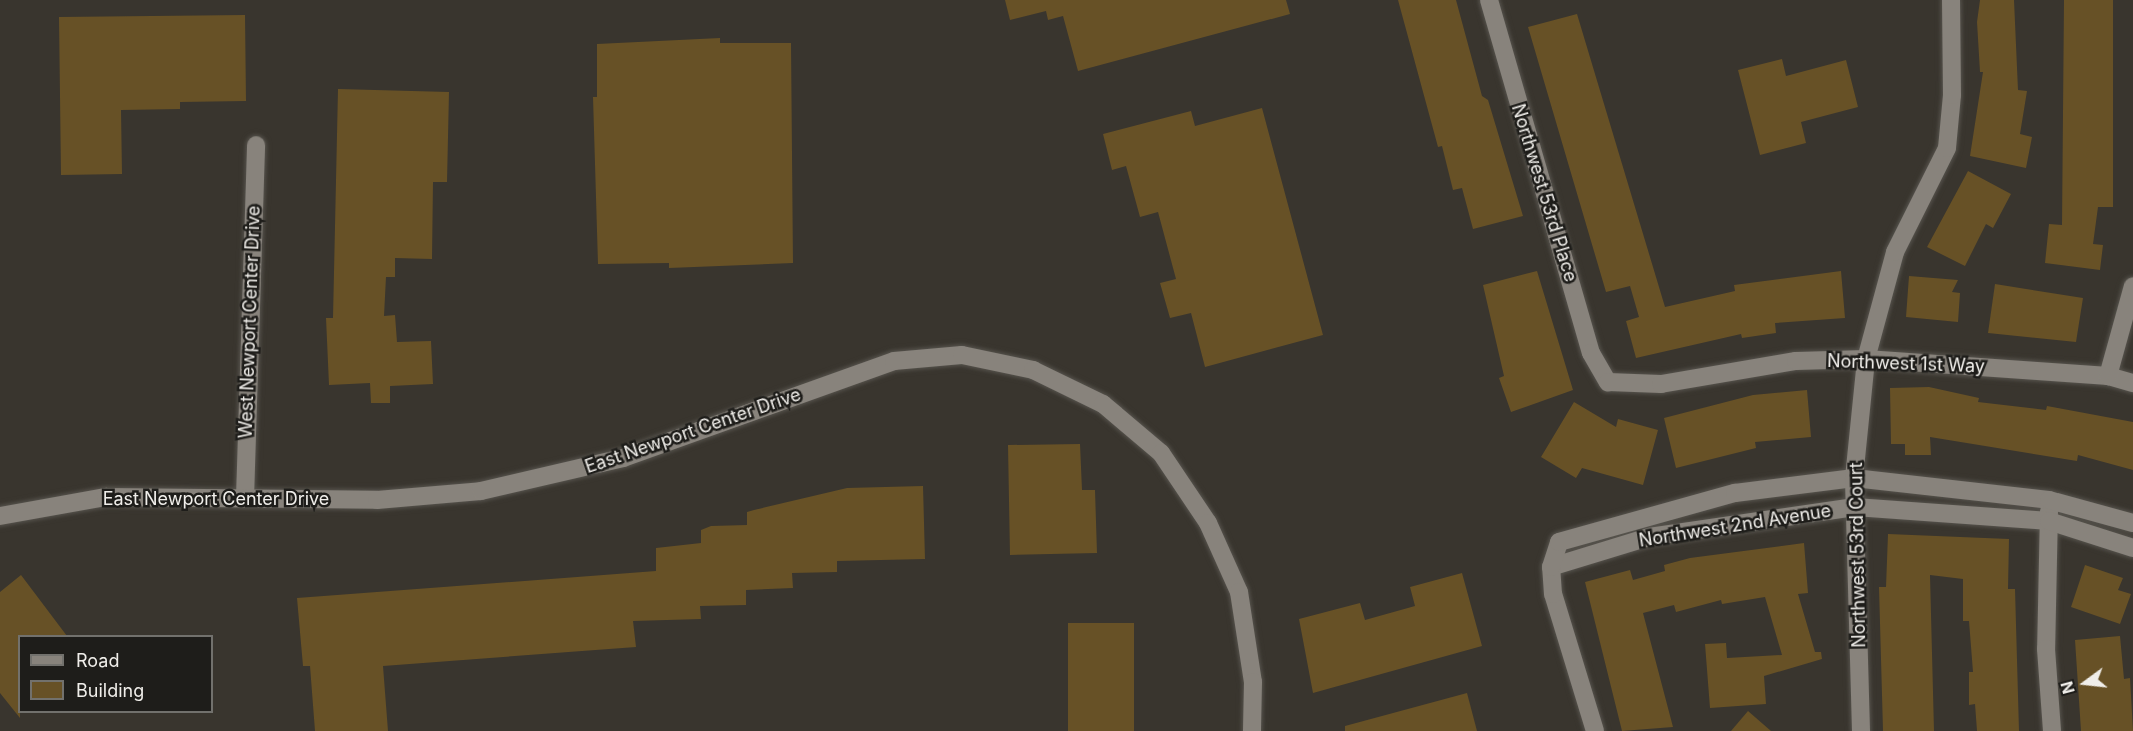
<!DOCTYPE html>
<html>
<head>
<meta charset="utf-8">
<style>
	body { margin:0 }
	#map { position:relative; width:2133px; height:731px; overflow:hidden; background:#39352e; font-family:Inter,sans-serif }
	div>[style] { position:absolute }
	.building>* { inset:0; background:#675126 }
	.roads { filter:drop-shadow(0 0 2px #56534d) drop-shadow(0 0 2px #56534d) }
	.minor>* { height:18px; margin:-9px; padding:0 9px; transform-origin:9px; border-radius:9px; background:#88837c }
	span { translate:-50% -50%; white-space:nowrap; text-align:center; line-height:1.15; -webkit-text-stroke:5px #1e1d1a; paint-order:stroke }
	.street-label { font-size:18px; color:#f0eeea }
	.legend { position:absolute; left:18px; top:635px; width:195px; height:78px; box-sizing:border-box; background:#1e1d1a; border:2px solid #72716d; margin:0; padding:8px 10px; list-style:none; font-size:18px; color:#f0eeea }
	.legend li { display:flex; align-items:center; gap:12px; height:30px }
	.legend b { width:30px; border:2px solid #72716d }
	.north { position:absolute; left:2055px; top:653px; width:60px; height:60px; -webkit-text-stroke:4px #1e1d1a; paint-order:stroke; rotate:255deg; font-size:16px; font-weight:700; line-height:24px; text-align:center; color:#f0eeea }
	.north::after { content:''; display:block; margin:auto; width:21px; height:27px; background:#f0eeea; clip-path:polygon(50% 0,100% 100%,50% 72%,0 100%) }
</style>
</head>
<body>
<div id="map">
	<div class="building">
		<div style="clip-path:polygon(1005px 0,1286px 0,1290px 14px,1078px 71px,1063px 16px,1048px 20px,1046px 11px,1010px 20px)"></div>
		<div style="clip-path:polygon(1398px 0,1456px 0,1482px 96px,1488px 100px,1523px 216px,1473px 229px,1462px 188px,1453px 190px,1442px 146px,1438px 147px)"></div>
		<div style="clip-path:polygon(1980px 0,2014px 0,2018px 90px,2027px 91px,2020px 134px,2032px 137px,2026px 168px,1970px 156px,1983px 72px,1980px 72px,1977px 22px)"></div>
		<div style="clip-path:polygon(2064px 0,2113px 0,2113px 207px,2098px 207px,2093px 244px,2103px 245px,2100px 270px,2045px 263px,2049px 224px,2062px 225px)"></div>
		<div style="clip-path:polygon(1577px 14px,1665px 307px,1735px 291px,1734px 285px,1841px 271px,1845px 318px,1775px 323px,1776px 333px,1742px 338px,1741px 334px,1636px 358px,1626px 321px,1639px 317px,1630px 286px,1606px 292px,1528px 27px)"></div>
		<div style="clip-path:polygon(245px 15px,246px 101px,180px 102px,180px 109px,121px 110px,122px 174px,61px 175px,59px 17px)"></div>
		<div style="clip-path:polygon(720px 38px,720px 43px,791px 43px,793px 263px,669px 268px,669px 263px,598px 264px,593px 97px,597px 97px,597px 44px)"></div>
		<div style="clip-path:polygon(1782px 59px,1786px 76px,1846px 60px,1858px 107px,1801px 122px,1806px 143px,1760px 155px,1738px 70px)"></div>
		<div style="clip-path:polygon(338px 89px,449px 92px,447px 182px,433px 182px,432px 259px,395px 258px,395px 277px,386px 277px,384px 316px,395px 315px,397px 342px,431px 341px,433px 384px,390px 386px,390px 403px,371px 403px,370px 383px,329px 385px,326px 318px,333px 318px)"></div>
		<div style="clip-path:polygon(1262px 108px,1323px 335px,1205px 367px,1191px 313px,1170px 318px,1160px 283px,1176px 279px,1158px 212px,1140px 217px,1126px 166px,1112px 170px,1103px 134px,1191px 111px,1195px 126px)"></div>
		<div style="clip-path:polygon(1968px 171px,2011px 194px,1993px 228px,1986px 224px,1965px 266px,1927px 247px)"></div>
		<div style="clip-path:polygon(1537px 271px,1573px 390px,1511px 412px,1499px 378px,1504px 376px,1483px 285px)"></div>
		<div style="clip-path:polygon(1909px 276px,1958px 280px,1952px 292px,1960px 293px,1958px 322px,1906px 317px)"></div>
		<div style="clip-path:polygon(1995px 284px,2083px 298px,2076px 342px,1988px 333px)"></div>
		<div style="clip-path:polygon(1929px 387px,1979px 398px,1978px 402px,2046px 410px,2047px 406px,2133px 422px,2133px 470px,2078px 455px,2077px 461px,1930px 437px,1931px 455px,1905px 455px,1905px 444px,1891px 444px,1890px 388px)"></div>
		<div style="clip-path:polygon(1807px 390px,1811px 437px,1755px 442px,1756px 448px,1676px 468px,1664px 418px,1753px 395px)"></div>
		<div style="clip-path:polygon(1574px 402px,1616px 427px,1618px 419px,1658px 430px,1643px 485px,1582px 468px,1576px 478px,1541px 457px)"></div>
		<div style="clip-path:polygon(1080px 444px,1082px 490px,1095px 490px,1097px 553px,1010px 555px,1008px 445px)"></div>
		<div style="clip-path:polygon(923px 486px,925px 559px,837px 561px,837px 572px,792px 573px,793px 588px,746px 590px,746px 605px,700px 606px,701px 619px,633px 621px,636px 647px,383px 666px,388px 731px,315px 731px,310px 666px,303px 666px,297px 598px,656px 571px,656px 548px,701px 543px,701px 530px,711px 526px,747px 525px,747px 512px,754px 510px,847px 488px)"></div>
		<div style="clip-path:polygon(1888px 534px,2009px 539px,2008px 589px,2015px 589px,2019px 731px,1977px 731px,1975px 704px,1969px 705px,1969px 672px,1973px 672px,1969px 621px,1963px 621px,1963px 579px,1930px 575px,1934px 731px,1883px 731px,1879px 587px,1886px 587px)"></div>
		<div style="clip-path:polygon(1804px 543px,1808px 593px,1798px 594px,1815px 652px,1821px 652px,1822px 659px,1764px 676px,1766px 704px,1710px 708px,1705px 644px,1726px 643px,1727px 658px,1782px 655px,1765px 597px,1722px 604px,1721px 600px,1676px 612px,1674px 605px,1643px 613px,1673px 727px,1622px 731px,1585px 582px,1630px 570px,1633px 580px,1665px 571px,1664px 565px,1690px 558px)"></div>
		<div style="clip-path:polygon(2085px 565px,2123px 578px,2118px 590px,2131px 594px,2120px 624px,2071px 607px)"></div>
		<div style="clip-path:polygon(1462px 573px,1482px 646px,1313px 693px,1299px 619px,1360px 603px,1365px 620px,1415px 606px,1410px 587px)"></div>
		<div style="clip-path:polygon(21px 575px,67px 636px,20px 636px,20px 718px,0 693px,0 592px)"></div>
		<div style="clip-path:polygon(1068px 623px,1134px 623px,1134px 731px,1068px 731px)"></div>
		<div style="clip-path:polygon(2120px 636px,2124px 679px,2130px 678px,2133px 731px,2081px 731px,2075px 640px)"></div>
		<div style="clip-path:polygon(1467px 693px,1477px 731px,1345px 731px,1345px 726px)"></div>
		<div style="clip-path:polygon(1748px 711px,1771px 731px,1731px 731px)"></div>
	</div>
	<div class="roads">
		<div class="minor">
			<div style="left:1489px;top:0;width:367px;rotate:73.9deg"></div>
			<div style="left:1591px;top:353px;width:34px;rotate:60deg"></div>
			<div style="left:1608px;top:382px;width:53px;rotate:2.2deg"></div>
			<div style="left:1661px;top:384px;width:137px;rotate:-9.7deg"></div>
			<div style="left:1796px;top:361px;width:70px;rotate:-1.6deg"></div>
			<div style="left:1866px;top:359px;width:243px;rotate:4deg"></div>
			<div style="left:2108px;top:376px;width:26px;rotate:16deg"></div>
			<div style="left:2108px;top:376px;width:93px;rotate:-74.5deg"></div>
			<div style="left:245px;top:498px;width:353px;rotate:-88.2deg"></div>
			<div style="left:2049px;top:511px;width:138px;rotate:91.2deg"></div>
			<div style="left:2046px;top:649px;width:82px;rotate:85.8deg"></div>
			<div style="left:0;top:516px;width:108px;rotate:-10.2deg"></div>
			<div style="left:106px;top:497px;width:271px;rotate:0.6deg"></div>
			<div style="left:377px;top:500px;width:104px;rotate:-4.9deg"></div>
			<div style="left:481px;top:491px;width:146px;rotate:-13.1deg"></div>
			<div style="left:623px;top:458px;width:288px;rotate:-19.7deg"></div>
			<div style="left:894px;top:361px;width:68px;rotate:-5deg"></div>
			<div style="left:962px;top:355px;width:73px;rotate:11.9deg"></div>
			<div style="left:1033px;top:370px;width:78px;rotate:25.9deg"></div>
			<div style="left:1103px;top:404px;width:76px;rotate:40.2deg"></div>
			<div style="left:1161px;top:453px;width:84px;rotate:56.1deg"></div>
			<div style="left:1208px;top:523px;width:76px;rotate:65.8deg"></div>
			<div style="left:1239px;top:592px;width:91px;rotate:81.2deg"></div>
			<div style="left:1253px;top:682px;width:49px;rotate:91.2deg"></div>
			<div style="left:1551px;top:567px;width:102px;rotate:-17deg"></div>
			<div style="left:1649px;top:537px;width:208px;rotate:-8.3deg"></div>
			<div style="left:1855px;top:507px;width:195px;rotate:4.1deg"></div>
			<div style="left:2049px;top:521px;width:88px;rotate:17.8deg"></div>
			<div style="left:1595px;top:731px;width:143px;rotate:-107deg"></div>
			<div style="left:1553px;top:594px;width:27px;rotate:-94deg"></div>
			<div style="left:1551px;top:567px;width:26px;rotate:-72deg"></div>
			<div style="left:1559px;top:542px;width:183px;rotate:-15.6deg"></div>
			<div style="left:1735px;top:493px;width:120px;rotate:-7.2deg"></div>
			<div style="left:1854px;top:478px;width:196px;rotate:6.4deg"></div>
			<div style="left:2049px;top:500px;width:87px;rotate:15.3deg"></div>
			<div style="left:1861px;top:731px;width:253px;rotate:-91.6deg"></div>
			<div style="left:1854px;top:478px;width:120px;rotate:-84.2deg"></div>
			<div style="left:1866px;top:359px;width:111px;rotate:-74.8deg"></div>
			<div style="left:1895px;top:252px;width:116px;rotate:-63.4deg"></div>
			<div style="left:1947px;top:148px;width:53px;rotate:-84.6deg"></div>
			<div style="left:1952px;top:95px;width:95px;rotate:-90.6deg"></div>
		</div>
	</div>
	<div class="street-label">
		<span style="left:1544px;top:193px;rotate:73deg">Northwest 53rd Place</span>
		<span style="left:250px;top:322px;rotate:-88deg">West Newport Center Drive</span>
		<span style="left:1906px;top:364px;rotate:2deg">Northwest 1st Way</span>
		<span style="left:693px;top:431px;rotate:-19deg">East Newport Center Drive</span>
		<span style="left:216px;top:499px">East Newport Center Drive</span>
		<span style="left:1735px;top:526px;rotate:-9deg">Northwest 2nd Avenue</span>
		<span style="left:1858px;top:555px;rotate:-91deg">Northwest 53rd Court</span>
	</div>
	<ul class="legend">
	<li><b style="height:8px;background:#88837c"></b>Road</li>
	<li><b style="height:16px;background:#675126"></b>Building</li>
	</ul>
	<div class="north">N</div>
</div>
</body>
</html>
